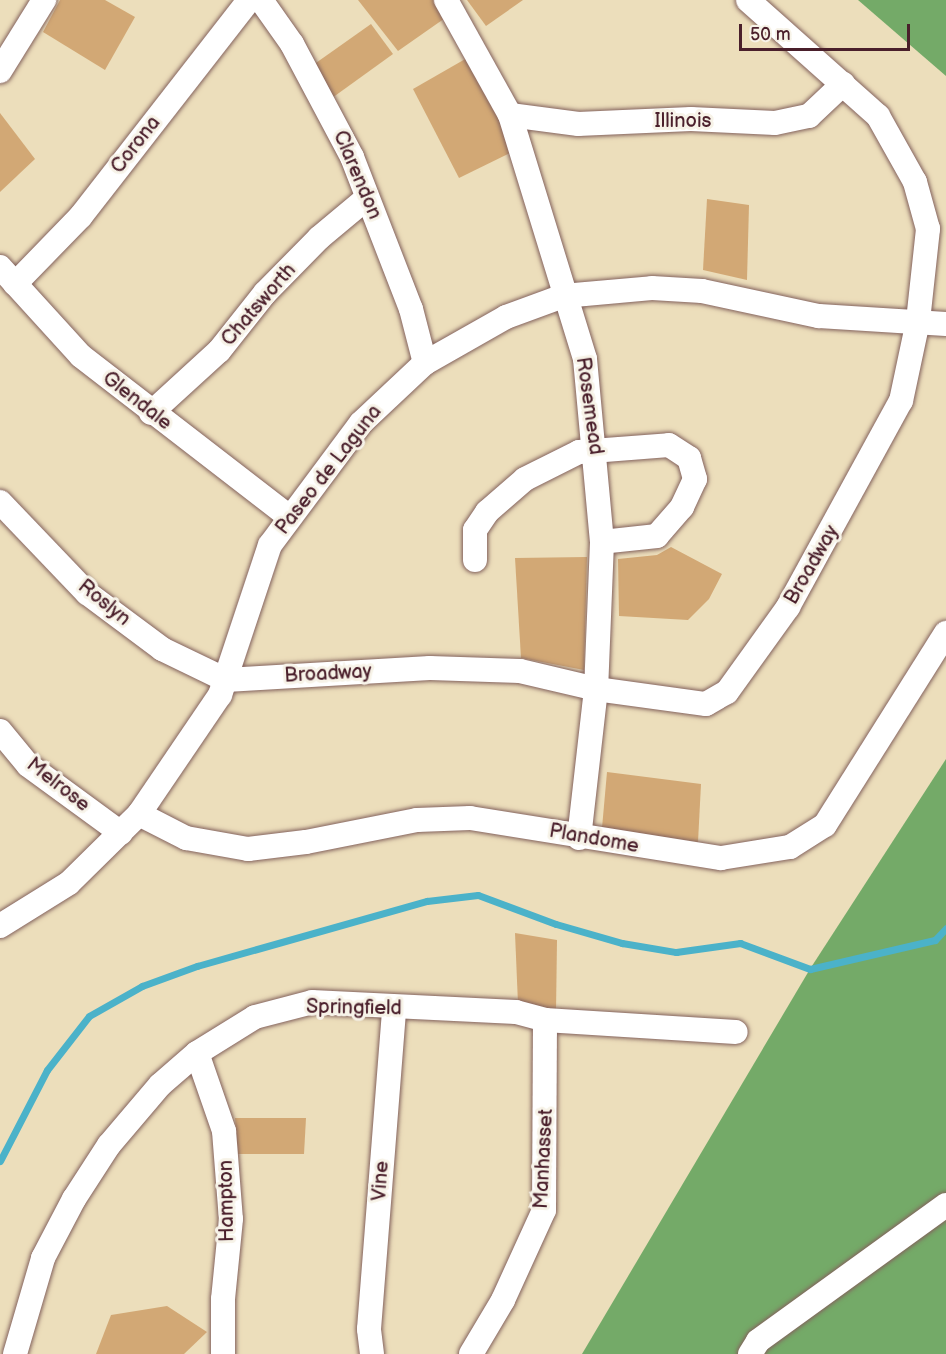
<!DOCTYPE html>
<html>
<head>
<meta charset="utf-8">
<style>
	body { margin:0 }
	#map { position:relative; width:946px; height:1354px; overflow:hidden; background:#ecdebb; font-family:"Balsamiq Sans",sans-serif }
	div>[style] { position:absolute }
	.forest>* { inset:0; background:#74aa68 }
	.stream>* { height:7px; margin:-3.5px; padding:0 3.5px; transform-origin:3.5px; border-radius:3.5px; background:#4bb2c9 }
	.building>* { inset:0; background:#d2a875 }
	.roads { filter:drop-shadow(0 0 2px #83625d) drop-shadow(0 0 2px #83625d) }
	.minor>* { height:24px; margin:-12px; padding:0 12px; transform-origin:12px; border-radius:12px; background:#fff }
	span { translate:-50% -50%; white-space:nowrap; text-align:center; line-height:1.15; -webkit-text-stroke:6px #f7f3e8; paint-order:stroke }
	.street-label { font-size:20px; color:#4a1f2b }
	.scale { position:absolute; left:739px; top:24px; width:171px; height:27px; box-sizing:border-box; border:3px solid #4a1f2b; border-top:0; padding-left:8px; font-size:18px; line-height:21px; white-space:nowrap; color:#4a1f2b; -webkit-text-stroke:4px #f7f3e8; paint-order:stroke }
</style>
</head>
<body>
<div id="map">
	<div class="forest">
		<div style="clip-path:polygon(858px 0,946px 0,946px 76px)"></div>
		<div style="clip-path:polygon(946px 759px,946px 1354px,582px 1354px,810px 969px)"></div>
	</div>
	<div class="stream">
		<div style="left:0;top:1161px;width:102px;rotate:-62.7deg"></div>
		<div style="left:47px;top:1070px;width:68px;rotate:-52.1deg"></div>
		<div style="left:89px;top:1016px;width:61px;rotate:-29.5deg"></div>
		<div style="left:142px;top:986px;width:59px;rotate:-20deg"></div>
		<div style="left:197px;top:966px;width:239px;rotate:-15.8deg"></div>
		<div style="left:427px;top:901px;width:51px;rotate:-6.7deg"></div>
		<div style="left:478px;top:895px;width:83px;rotate:20.4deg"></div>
		<div style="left:556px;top:924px;width:69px;rotate:16.1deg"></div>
		<div style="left:622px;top:943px;width:55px;rotate:9.5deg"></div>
		<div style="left:676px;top:952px;width:65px;rotate:-8deg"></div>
		<div style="left:740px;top:943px;width:75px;rotate:20.4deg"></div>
		<div style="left:810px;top:969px;width:128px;rotate:-13.1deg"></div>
		<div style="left:935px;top:940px;width:16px;rotate:-47deg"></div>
	</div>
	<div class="building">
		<div style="clip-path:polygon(60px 0,105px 0,135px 17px,105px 70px,43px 32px)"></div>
		<div style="clip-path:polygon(358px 0,439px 0,448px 16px,398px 51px)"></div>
		<div style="clip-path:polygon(467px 0,523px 0,486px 26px)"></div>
		<div style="clip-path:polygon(371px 24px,393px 54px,332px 98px,313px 65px)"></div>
		<div style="clip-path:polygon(474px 54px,516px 150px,459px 178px,413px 89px)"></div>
		<div style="clip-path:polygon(0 113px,35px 159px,0 192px)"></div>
		<div style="clip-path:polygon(707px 199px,749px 205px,747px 280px,703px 270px)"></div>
		<div style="clip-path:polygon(671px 547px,722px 574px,709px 599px,688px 620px,619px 616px,618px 559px,657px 555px)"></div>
		<div style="clip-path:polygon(587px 557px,584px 670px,521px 658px,515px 558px)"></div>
		<div style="clip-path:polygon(607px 772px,701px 784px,698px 842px,602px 828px)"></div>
		<div style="clip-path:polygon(515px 933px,557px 940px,556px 1012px,518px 1004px)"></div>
		<div style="clip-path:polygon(235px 1118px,306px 1118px,304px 1154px,238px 1154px)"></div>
		<div style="clip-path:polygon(167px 1306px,207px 1332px,184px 1354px,96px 1354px,111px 1315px)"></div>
	</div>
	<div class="roads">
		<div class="minor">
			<div style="left:261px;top:0;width:54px;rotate:54.8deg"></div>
			<div style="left:292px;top:44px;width:128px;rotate:62deg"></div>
			<div style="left:352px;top:157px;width:163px;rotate:68.8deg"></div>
			<div style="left:411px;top:309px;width:56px;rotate:75.5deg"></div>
			<div style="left:446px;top:0;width:132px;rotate:60.9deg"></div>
			<div style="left:510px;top:115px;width:255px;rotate:72.9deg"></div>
			<div style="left:585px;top:359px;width:184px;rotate:84.7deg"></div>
			<div style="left:602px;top:542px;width:147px;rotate:92.3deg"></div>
			<div style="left:596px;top:689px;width:150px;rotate:96.5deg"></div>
			<div style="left:0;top:71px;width:84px;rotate:-58.2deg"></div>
			<div style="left:510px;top:115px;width:69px;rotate:7.5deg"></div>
			<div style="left:578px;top:124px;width:113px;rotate:-2.5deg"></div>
			<div style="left:691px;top:119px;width:84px;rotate:2.7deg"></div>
			<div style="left:775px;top:123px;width:35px;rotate:-12deg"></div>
			<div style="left:809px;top:116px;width:47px;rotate:-43.3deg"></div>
			<div style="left:0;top:267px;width:120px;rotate:47.7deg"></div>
			<div style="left:81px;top:356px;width:263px;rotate:37.7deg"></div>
			<div style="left:15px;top:284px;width:95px;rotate:-45.9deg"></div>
			<div style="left:81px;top:216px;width:274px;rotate:-52.1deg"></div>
			<div style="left:151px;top:413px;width:92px;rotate:-42.4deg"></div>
			<div style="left:219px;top:351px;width:74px;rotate:-51.6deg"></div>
			<div style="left:265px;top:293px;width:77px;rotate:-45.5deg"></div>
			<div style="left:319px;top:238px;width:62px;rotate:-39.8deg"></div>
			<div style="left:0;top:502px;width:126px;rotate:46.3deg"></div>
			<div style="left:87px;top:593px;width:94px;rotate:36.7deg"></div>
			<div style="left:162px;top:649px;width:71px;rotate:25.8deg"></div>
			<div style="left:226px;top:680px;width:204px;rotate:-3.4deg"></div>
			<div style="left:430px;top:668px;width:90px;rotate:1.9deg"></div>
			<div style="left:520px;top:671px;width:78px;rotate:13.3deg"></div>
			<div style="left:596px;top:689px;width:111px;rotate:7.8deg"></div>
			<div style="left:706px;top:704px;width:24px;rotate:-30deg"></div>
			<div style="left:727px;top:692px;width:105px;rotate:-54.3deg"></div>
			<div style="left:788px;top:607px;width:235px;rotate:-61.3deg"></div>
			<div style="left:901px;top:401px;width:82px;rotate:-78deg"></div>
			<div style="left:918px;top:321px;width:93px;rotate:-83.8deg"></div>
			<div style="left:928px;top:229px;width:49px;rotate:-105.5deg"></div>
			<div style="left:915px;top:182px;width:76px;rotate:-119.3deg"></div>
			<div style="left:878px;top:116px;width:174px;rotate:-138.3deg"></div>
			<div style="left:475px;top:560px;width:30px;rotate:-90deg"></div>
			<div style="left:475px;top:530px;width:22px;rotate:-56deg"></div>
			<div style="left:487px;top:512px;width:50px;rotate:-41deg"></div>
			<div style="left:525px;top:479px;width:60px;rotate:-26.6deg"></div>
			<div style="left:579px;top:452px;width:90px;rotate:-4.4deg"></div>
			<div style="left:669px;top:445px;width:24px;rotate:33deg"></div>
			<div style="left:689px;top:458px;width:22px;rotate:74deg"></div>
			<div style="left:695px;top:479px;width:31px;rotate:115deg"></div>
			<div style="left:682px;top:507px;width:38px;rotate:131deg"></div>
			<div style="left:657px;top:536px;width:55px;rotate:173.8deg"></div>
			<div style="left:0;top:731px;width:44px;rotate:50.5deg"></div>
			<div style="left:28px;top:765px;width:115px;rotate:36.2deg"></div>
			<div style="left:139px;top:814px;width:53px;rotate:27.1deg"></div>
			<div style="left:186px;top:838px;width:63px;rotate:10.1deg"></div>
			<div style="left:248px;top:849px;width:58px;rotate:-6.9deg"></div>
			<div style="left:306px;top:842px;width:113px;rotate:-11.2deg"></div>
			<div style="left:417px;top:820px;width:53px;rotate:-2.2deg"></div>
			<div style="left:470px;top:818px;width:254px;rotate:9.1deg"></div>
			<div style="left:721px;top:858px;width:70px;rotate:-9.1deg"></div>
			<div style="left:790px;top:847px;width:41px;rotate:-32.2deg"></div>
			<div style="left:825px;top:825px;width:227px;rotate:-57.8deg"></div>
			<div style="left:0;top:926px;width:81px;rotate:-31.9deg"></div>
			<div style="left:69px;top:883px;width:98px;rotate:-44.6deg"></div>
			<div style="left:139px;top:814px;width:144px;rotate:-55.8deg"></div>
			<div style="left:220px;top:695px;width:158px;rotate:-71.6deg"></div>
			<div style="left:270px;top:545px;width:152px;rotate:-53.3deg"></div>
			<div style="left:361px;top:423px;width:88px;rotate:-43.2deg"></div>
			<div style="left:425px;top:363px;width:93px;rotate:-29.6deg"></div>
			<div style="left:506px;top:317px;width:61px;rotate:-20.2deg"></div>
			<div style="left:563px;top:296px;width:89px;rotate:-5.1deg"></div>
			<div style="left:652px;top:288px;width:50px;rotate:3.4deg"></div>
			<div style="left:702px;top:291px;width:120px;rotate:12.1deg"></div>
			<div style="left:819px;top:316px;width:127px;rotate:3.6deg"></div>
			<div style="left:197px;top:1053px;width:83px;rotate:70.9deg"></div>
			<div style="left:224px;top:1131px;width:88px;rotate:85.5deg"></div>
			<div style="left:231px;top:1219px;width:80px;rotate:95.7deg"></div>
			<div style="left:223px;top:1299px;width:55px;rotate:90deg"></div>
			<div style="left:15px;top:1354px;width:100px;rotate:-73.7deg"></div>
			<div style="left:43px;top:1258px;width:67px;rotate:-62.3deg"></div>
			<div style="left:74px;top:1199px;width:64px;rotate:-57.1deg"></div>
			<div style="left:109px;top:1145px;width:79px;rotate:-49.6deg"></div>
			<div style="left:160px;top:1085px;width:49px;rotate:-40.9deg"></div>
			<div style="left:197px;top:1053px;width:68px;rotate:-31.8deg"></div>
			<div style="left:255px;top:1017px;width:59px;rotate:-14.7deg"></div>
			<div style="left:312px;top:1002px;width:204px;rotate:2.8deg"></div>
			<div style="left:516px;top:1012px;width:30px;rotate:15deg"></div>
			<div style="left:545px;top:1020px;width:191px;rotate:3.6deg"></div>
			<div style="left:372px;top:1354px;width:25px;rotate:-97deg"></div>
			<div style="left:369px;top:1329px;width:322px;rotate:-85.5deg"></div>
			<div style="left:471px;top:1354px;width:63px;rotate:-59.3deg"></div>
			<div style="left:503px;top:1300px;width:99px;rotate:-65.5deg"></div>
			<div style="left:544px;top:1210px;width:190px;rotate:-89.7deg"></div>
			<div style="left:750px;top:1354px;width:15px;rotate:-58deg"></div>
			<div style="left:758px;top:1341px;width:232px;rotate:-35.9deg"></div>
		</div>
	</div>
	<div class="street-label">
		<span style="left:683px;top:121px">Illinois</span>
		<span style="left:136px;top:145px;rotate:-52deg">Corona</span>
		<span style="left:357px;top:175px;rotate:67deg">Clarendon</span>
		<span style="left:259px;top:305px;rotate:-49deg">Chatsworth</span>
		<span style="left:137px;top:401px;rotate:38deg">Glendale</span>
		<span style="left:589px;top:406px;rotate:82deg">Rosemead</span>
		<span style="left:329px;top:470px;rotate:-52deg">Paseo de Laguna</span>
		<span style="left:812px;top:565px;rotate:-60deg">Broadway</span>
		<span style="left:104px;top:603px;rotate:39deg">Roslyn</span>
		<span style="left:328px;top:674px;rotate:-3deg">Broadway</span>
		<span style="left:58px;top:785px;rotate:38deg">Melrose</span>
		<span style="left:594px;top:839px;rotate:10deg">Plandome</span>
		<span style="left:354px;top:1008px;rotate:1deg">Springfield</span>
		<span style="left:544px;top:1159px;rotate:-87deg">Manhasset</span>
		<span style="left:381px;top:1181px;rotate:-86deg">Vine</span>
		<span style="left:227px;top:1201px;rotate:-91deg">Hampton</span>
	</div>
	<div class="scale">50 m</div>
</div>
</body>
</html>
